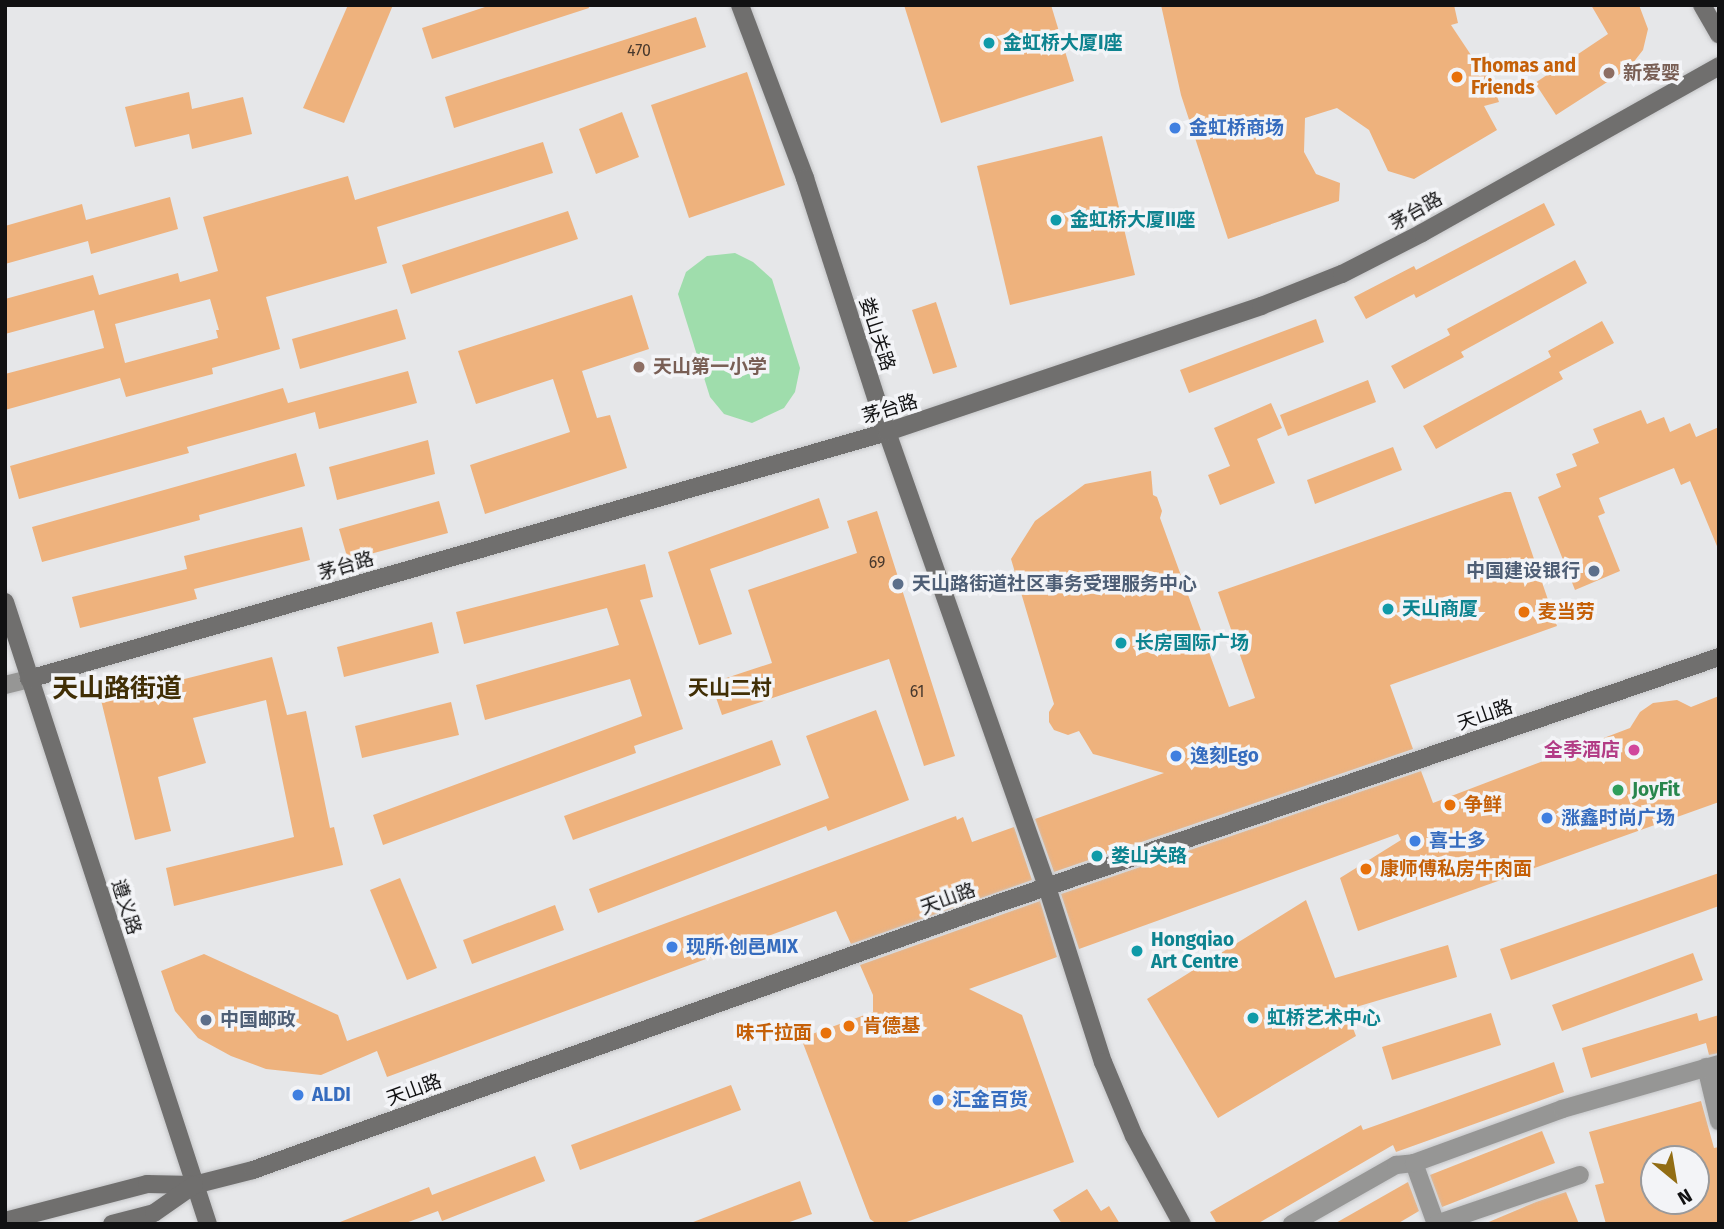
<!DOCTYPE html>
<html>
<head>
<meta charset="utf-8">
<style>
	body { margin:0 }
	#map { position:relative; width:1724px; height:1229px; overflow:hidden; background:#e6e7e9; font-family:"Fira Sans","Noto Sans SC",sans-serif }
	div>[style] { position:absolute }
	.green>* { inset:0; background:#9fddac }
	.building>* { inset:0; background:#eeb27d }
	.roads { filter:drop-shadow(0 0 2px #c4c5c7) drop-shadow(0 0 2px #c4c5c7) }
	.street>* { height:18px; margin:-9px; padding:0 9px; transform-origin:9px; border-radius:9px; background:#969695 }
	.secondary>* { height:18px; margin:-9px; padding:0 9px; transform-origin:9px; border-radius:9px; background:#706f6e }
	.dots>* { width:19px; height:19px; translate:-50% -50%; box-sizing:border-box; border:4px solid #f3f4f7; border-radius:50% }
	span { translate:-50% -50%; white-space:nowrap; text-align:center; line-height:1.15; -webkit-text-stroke:7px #f3f4f7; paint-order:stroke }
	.number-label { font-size:16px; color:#48392d }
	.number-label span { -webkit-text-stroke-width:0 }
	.culture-label { font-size:19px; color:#0d838f; font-weight:700 }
	.left { translate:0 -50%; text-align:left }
	.food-label { font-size:19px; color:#c56008; font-weight:700 }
	.right { translate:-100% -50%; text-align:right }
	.education-label { font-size:19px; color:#785e54; font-weight:700 }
	.shop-label { font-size:19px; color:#366cbe; font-weight:700 }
	.street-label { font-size:19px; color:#111112 }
	.service-label { font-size:19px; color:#4e5e75; font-weight:700 }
	.hotel-label { font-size:19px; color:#b23c85; font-weight:700 }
	.leisure-label { font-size:19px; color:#27864d; font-weight:700 }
	.neighbourhood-label { font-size:21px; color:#412f06; font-weight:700 }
	.district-label { font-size:26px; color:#412f06; font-weight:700 }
	.frame { position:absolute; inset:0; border:7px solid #111112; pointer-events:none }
	.north { position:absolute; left:1640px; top:1145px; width:70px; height:70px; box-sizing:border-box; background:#f3f4f7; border:2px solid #99999b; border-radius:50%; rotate:150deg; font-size:19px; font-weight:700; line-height:28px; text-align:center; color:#111112 }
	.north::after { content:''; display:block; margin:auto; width:24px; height:32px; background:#926d14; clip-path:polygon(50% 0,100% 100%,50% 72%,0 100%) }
</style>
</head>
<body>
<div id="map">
	<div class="green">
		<div style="clip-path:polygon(735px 253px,753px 262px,772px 279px,800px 368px,795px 392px,784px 408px,752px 423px,724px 414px,710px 397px,678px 294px,686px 272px,707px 256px)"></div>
	</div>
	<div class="building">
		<div style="clip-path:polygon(348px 5px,393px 5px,344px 123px,303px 108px)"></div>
		<div style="clip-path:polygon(491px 5px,588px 5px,589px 8px,432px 59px,422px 28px)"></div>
		<div style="clip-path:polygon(904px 5px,1051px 5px,1074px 81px,941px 123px)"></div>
		<div style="clip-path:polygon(1161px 5px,1454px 5px,1458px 23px,1451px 25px,1473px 58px,1483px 56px,1499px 102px,1484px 106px,1497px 130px,1414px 179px,1388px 171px,1369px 130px,1337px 108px,1305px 118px,1304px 152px,1316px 174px,1340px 183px,1339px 201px,1228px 239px,1181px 95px)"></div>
		<div style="clip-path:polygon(1591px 5px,1639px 5px,1648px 29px,1643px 50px,1629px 68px,1556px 115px,1535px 83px,1608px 34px)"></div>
		<div style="clip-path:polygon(696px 17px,706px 47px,454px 128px,445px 97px)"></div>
		<div style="clip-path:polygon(747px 72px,785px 185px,689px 218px,651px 105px)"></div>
		<div style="clip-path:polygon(189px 92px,192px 109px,243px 97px,252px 134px,192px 149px,189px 134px,135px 147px,125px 107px)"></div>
		<div style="clip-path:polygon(622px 112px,639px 157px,596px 174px,579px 129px)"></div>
		<div style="clip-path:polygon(1102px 136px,1135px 275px,1010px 305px,977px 166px)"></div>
		<div style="clip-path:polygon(evenodd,543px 142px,553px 173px,377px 227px,387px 263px,266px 297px,280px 349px,212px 368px,213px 374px,126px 397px,120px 378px,5px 410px,5px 374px,104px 348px,94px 310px,5px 334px,5px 299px,93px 275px,99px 295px,178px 273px,180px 282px,218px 271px,203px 217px,348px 176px,355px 200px,543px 142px,210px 299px,219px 330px,216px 330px,218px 338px,125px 363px,115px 324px,210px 299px)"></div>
		<div style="clip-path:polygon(170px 197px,178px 229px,91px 254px,88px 241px,5px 264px,5px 226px,82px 204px,86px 220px)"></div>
		<div style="clip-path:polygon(1544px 203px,1555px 225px,1416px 298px,1414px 294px,1366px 319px,1354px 297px,1414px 266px,1416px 270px)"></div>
		<div style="clip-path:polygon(568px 211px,578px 239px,411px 294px,402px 265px)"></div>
		<div style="clip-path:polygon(1575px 260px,1587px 283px,1461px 352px,1464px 357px,1404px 389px,1391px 366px,1450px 335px,1447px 329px)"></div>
		<div style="clip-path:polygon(632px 295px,649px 349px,582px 371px,597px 418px,610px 415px,627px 468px,485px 514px,470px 465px,570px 432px,553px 379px,476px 404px,458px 351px)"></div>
		<div style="clip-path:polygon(936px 302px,957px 367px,933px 374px,912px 310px)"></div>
		<div style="clip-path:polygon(397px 309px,406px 339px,300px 369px,292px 339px)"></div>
		<div style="clip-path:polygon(1316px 319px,1324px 342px,1189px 393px,1180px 370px)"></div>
		<div style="clip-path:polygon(1602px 321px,1614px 343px,1559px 372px,1563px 379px,1436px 449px,1423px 426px,1551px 357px,1548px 351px)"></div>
		<div style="clip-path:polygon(408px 371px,417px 403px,319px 429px,315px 412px,187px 447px,189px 453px,19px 499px,10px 466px,283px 388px,288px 403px)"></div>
		<div style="clip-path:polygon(1368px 380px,1376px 402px,1288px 436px,1280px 415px)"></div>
		<div style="clip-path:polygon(1271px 403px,1282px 428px,1257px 439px,1275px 483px,1220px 505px,1208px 475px,1230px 466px,1214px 428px)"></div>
		<div style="clip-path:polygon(1641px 410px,1647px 424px,1664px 417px,1670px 432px,1690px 423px,1696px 437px,1719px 427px,1719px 551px,1690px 481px,1681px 485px,1674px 468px,1599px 498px,1605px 513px,1598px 516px,1620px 571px,1575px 590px,1538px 497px,1561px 487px,1556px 474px,1577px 466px,1572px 454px,1599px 443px,1593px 429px)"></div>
		<div style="clip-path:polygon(428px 440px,435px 474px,337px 500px,329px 467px)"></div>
		<div style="clip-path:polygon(1393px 447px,1402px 470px,1315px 504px,1307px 480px)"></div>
		<div style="clip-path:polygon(296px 453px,305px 486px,199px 515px,200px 520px,42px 562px,32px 527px)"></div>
		<div style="clip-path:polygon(1151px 471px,1153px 495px,1157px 497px,1162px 511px,1160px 518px,1229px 707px,1255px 698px,1218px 592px,1505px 492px,1511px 492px,1557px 626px,1390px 685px,1413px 749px,1054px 872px,1035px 819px,1164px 773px,1093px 754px,1079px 731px,1068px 735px,1054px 730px,1049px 722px,1049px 712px,1054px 704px,1011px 559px,1035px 521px,1085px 484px)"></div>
		<div style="clip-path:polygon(819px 498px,829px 528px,710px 569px,732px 634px,699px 645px,668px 552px)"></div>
		<div style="clip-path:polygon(439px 501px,448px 533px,348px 560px,339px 529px)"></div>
		<div style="clip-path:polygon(877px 511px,955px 756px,924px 766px,889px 659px,722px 715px,711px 683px,772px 663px,748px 590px,857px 553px,847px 521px)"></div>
		<div style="clip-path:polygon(302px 527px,310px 560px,194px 589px,197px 599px,80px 628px,72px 597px,187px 569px,184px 556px)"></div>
		<div style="clip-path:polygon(645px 564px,653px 597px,640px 600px,683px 729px,634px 746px,636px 753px,383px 845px,373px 815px,642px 716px,630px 679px,485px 720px,476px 685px,619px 645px,607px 608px,464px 644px,456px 612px)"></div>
		<div style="clip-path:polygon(432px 622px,439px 653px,344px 677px,337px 647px)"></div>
		<div style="clip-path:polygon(272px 657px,287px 715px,306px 711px,330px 828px,334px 827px,343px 865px,174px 906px,166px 868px,294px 837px,266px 700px,193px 718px,206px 763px,158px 777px,171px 831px,135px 840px,101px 700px)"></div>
		<div style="clip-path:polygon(1719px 696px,1719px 802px,1358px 931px,1340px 878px,1401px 840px,1398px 834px,1079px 949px,1061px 894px,1421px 771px,1433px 803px,1630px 728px,1640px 712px,1653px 703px,1677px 700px,1691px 707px)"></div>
		<div style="clip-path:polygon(451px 702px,459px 735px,362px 758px,355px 726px)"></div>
		<div style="clip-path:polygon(876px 710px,909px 800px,828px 831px,826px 826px,598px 913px,589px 889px,829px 798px,806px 736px)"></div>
		<div style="clip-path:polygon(772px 740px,781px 765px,573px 840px,564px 816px)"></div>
		<div style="clip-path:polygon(956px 816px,957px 820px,963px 817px,972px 842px,1014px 827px,1032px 880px,851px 944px,836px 911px,387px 1077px,377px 1051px,321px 1075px,266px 1069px,231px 1056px,198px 1038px,175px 1011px,161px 971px,204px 954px,338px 1015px,347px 1041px)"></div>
		<div style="clip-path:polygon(1719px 873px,1719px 906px,1511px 980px,1500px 949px)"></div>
		<div style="clip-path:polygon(400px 878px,437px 968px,407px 980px,370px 890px)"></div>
		<div style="clip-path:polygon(1306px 900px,1335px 978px,1448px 945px,1457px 977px,1346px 1010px,1356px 1036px,1218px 1118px,1147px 999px)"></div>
		<div style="clip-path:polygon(1040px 901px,1057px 957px,969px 989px,1022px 1015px,1074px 1162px,901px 1224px,877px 1224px,870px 1219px,801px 1038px,873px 1012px,873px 995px,860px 965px)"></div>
		<div style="clip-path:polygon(555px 905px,564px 930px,472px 964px,463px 940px)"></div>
		<div style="clip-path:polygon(1693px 953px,1703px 980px,1562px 1031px,1552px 1005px)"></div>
		<div style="clip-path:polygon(1491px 1013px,1501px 1045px,1392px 1080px,1382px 1047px)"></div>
		<div style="clip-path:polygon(1697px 1013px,1699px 1021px,1719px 1015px,1719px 1053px,1709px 1055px,1706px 1043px,1591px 1078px,1582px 1048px)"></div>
		<div style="clip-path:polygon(1554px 1062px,1564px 1092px,1396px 1152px,1393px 1145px,1257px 1224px,1217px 1224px,1210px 1212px,1361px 1125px,1363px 1130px)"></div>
		<div style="clip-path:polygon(731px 1085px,741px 1110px,580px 1170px,571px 1145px)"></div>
		<div style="clip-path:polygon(evenodd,1701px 1101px,1714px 1148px,1719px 1147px,1719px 1224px,1606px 1224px,1595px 1185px,1604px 1183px,1589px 1132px,1701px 1101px,1654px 1159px,1696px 1159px,1696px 1201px,1654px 1201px,1654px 1159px)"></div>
		<div style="clip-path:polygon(1542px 1131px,1555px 1163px,1442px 1207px,1430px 1175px)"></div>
		<div style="clip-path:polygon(535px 1156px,545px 1181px,442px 1221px,438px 1211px,403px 1224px,335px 1224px,429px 1187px,432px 1195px)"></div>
		<div style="clip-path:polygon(800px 1181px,812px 1214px,784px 1224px,688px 1224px)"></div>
		<div style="clip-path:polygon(1408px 1182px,1419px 1211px,1397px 1224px,1334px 1224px)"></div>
		<div style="clip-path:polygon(1087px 1189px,1101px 1211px,1109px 1206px,1120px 1224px,1062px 1224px,1053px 1210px)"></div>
		<div style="clip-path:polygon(1566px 1192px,1579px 1224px,1484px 1224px,1536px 1202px)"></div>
	</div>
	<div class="roads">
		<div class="street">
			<div style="left:5px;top:685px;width:25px;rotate:-14deg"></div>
			<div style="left:1706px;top:1067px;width:56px;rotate:76.5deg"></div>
			<div style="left:1414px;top:1163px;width:65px;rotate:70.2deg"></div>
			<div style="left:1292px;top:1224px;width:120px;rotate:-29.6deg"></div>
			<div style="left:1396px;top:1165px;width:18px;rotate:-6deg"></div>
			<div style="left:1414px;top:1163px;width:158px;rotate:-20deg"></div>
			<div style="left:1562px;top:1109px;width:163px;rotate:-16deg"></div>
			<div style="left:1436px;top:1224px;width:152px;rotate:-18.8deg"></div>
		</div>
		<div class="secondary">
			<div style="left:740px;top:5px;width:185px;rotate:69.4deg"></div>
			<div style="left:805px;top:178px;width:267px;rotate:72.1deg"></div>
			<div style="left:887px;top:432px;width:482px;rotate:70.6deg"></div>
			<div style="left:1047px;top:887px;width:184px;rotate:72.3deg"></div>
			<div style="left:1103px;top:1062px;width:80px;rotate:67.3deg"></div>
			<div style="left:1134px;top:1136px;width:100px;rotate:61.4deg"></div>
			<div style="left:1702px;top:5px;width:34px;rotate:60deg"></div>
			<div style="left:5px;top:602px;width:654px;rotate:71.93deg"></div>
			<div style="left:29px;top:679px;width:893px;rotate:-16.06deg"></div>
			<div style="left:887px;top:432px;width:395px;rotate:-18.6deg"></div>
			<div style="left:1261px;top:306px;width:87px;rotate:-21.6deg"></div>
			<div style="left:1342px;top:274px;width:90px;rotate:-27.1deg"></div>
			<div style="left:1422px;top:233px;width:341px;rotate:-29.3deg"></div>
			<div style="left:5px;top:1221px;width:147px;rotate:-14.6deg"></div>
			<div style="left:147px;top:1184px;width:47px;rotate:1.2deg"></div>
			<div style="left:194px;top:1185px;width:61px;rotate:-14.3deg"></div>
			<div style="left:253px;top:1170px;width:768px;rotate:-19.71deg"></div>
			<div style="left:976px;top:911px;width:785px;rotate:-18.87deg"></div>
			<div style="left:112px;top:1224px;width:43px;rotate:-14.7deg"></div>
			<div style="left:154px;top:1213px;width:49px;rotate:-35deg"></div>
		</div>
	</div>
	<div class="dots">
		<div style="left:989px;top:43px;background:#0f9aa8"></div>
		<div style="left:1609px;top:73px;background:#8d6e63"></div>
		<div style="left:1457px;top:77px;background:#e8710a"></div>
		<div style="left:1175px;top:128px;background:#3f7fe0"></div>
		<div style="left:1056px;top:220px;background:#0f9aa8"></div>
		<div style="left:639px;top:367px;background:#8d6e63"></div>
		<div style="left:1594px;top:571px;background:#5c6f8a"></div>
		<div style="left:898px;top:584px;background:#5c6f8a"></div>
		<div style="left:1388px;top:609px;background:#0f9aa8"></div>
		<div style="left:1524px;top:612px;background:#e8710a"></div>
		<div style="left:1121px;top:643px;background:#0f9aa8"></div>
		<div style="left:1634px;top:750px;background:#d1479c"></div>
		<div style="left:1176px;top:756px;background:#3f7fe0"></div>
		<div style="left:1618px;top:790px;background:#2e9e5b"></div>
		<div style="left:1450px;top:805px;background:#e8710a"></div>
		<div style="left:1547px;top:818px;background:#3f7fe0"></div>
		<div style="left:1415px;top:841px;background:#3f7fe0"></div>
		<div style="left:1097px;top:856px;background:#0f9aa8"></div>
		<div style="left:1366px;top:869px;background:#e8710a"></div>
		<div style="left:672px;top:947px;background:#3f7fe0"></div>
		<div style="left:1137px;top:951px;background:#0f9aa8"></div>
		<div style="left:1253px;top:1018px;background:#0f9aa8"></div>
		<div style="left:206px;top:1020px;background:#5c6f8a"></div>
		<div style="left:849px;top:1026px;background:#e8710a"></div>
		<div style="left:826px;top:1033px;background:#e8710a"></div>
		<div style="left:298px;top:1095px;background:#3f7fe0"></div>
		<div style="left:938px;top:1100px;background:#3f7fe0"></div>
	</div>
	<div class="number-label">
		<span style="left:639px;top:51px">470</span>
		<span style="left:877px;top:563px">69</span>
		<span style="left:917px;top:692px">61</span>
	</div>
	<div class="culture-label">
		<span class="left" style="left:1003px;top:43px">金虹桥大厦I座</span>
		<span class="left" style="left:1070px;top:220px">金虹桥大厦II座</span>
		<span class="left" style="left:1402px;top:609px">天山商厦</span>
		<span class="left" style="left:1135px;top:643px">长房国际广场</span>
		<span class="left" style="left:1111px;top:856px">娄山关路</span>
		<span class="left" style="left:1151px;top:951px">Hongqiao<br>Art Centre</span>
		<span class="left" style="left:1267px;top:1018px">虹桥艺术中心</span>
	</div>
	<div class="food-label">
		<span class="left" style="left:1471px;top:77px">Thomas and<br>Friends</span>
		<span class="left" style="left:1538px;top:612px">麦当劳</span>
		<span class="left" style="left:1464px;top:805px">争鲜</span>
		<span class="left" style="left:1380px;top:869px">康师傅私房牛肉面</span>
		<span class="left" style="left:863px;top:1026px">肯德基</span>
		<span class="right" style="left:812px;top:1033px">味千拉面</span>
	</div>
	<div class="education-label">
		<span class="left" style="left:1623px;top:73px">新爱婴</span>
		<span class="left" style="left:653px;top:367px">天山第一小学</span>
	</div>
	<div class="shop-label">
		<span class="left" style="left:1189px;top:128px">金虹桥商场</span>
		<span class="left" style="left:1190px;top:756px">逸刻Ego</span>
		<span class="left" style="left:1561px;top:818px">涨鑫时尚广场</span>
		<span class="left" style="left:1429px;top:841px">喜士多</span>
		<span class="left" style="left:686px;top:947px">现所·创邑MIX</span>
		<span class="left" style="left:312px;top:1095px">ALDI</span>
		<span class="left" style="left:952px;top:1100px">汇金百货</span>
	</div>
	<div class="street-label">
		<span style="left:1416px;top:211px;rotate:-29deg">茅台路</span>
		<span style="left:877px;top:334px;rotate:72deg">娄山关路</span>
		<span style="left:890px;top:409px;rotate:-17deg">茅台路</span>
		<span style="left:346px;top:566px;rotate:-16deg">茅台路</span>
		<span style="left:1485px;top:715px;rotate:-19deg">天山路</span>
		<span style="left:948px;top:899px;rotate:-20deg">天山路</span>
		<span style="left:126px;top:907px;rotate:72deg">遵义路</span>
		<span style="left:414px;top:1090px;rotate:-20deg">天山路</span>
	</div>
	<div class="service-label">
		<span class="right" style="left:1580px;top:571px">中国建设银行</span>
		<span class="left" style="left:912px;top:584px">天山路街道社区事务受理服务中心</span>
		<span class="left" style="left:220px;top:1020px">中国邮政</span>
	</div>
	<div class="hotel-label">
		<span class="right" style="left:1620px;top:750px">全季酒店</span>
	</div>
	<div class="leisure-label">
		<span class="left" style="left:1632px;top:790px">JoyFit</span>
	</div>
	<div class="neighbourhood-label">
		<span style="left:730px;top:688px">天山二村</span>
	</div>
	<div class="district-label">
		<span style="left:117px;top:689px">天山路街道</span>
	</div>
	<div class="frame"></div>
	<div class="north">N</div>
</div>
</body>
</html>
